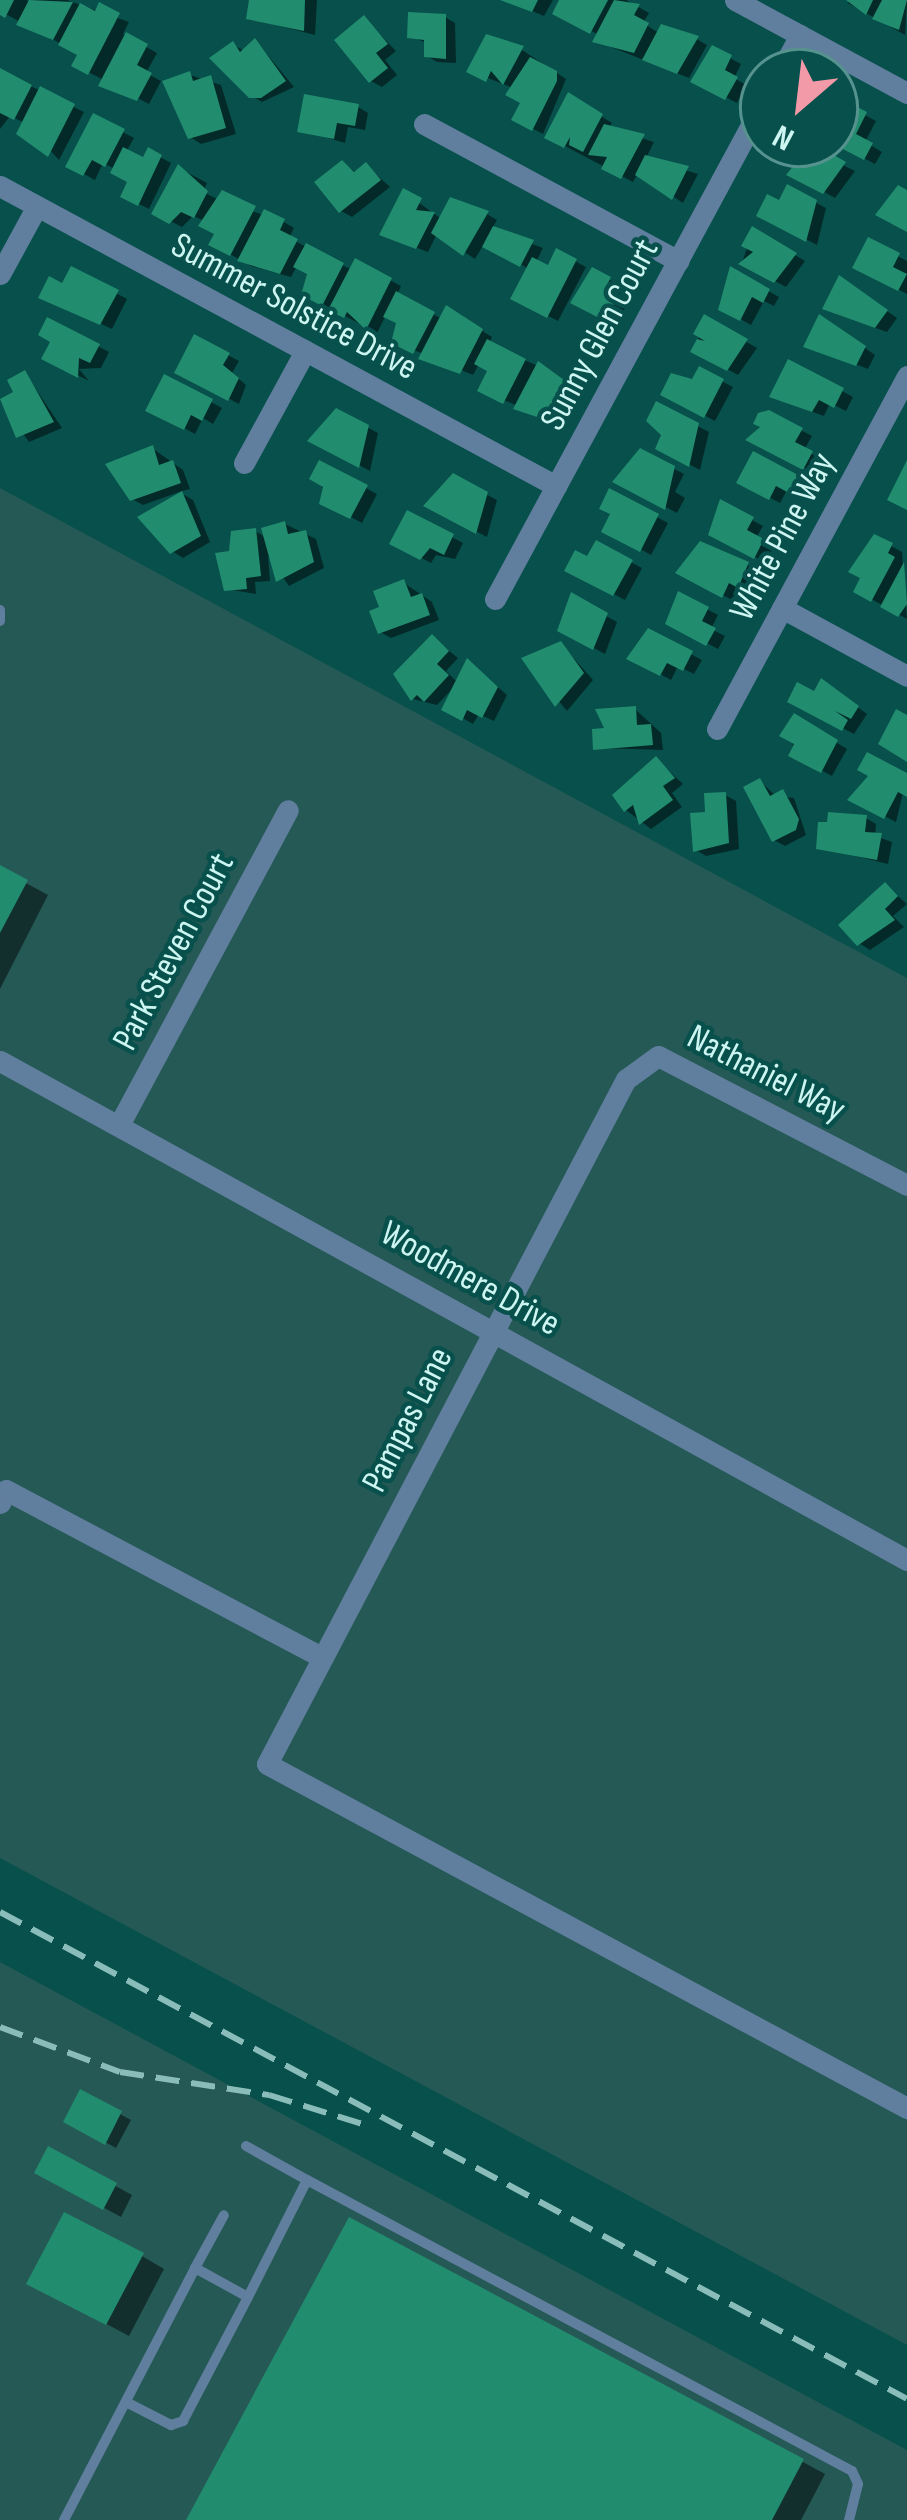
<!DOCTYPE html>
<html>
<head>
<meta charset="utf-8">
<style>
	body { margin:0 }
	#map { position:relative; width:907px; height:2520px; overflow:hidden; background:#07504c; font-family:"Sofia Sans Condensed",sans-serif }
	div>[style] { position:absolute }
	.built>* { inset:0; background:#255955 }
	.shadow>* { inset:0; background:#0007 }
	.building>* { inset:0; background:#228c6e }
	.lane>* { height:10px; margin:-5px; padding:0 5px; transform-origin:5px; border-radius:5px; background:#607e9d }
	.street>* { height:21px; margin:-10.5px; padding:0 10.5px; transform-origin:10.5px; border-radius:10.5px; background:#607e9d }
	.rail>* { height:6px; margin-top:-3px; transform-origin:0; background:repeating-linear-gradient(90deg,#8abdb9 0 24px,transparent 0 36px) }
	span { translate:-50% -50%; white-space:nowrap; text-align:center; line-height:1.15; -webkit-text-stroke:9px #07504c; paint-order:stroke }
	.street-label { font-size:36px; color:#cdf5f1 }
	.north { position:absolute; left:739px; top:48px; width:120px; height:120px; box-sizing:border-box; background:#07504c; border:3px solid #56928e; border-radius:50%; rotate:208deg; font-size:33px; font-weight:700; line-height:48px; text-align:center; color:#cdf5f1 }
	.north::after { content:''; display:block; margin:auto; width:42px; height:54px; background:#f39aa9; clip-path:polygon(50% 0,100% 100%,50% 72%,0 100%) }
</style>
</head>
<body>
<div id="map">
	<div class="built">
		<div style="clip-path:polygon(0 488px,907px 978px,907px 2345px,0 1858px)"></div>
		<div style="clip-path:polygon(0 1962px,907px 2450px,907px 2520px,0 2520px)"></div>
	</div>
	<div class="shadow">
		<div style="clip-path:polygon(0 0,27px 0,30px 7px,34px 0,67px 0,129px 22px,123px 34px,157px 53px,146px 73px,161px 81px,149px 104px,75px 65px,80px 54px,0 11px)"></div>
		<div style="clip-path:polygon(266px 0,317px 0,315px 35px,249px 18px)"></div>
		<div style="clip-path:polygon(506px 0,553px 0,544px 16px)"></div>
		<div style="clip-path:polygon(563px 0,626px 0,649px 13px,643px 23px,659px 33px,681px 30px,707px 45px,689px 78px,596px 41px,599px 35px,556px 12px)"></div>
		<div style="clip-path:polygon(907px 0,905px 35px,848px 3px,850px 0)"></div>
		<div style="clip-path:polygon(445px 17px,455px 23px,456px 63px,437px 62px,427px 56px,427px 43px,410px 36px)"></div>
		<div style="clip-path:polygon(365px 19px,396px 51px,385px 60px,397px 75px,382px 87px,371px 81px)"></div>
		<div style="clip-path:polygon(256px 41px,294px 87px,262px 102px,251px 95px,233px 45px,245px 51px)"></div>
		<div style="clip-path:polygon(510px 42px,566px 79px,543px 134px,515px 119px,523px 102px,513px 88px,470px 71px)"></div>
		<div style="clip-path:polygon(713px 49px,741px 64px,734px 78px,746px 85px,737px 103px,695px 81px)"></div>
		<div style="clip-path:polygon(0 71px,84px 112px,59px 160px,25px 123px,10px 116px,0 129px)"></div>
		<div style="clip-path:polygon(190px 75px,221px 85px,236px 134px,201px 144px,190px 137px)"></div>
		<div style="clip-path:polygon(569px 96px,612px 123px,609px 128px,654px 142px,646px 158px,698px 174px,683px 203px,638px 173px,633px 182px,548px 137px)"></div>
		<div style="clip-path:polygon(844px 104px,876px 121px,865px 142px,882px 152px,875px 164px,835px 143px,835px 115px)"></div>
		<div style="clip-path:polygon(358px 107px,368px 113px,365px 130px,348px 127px,345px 143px,301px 130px)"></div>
		<div style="clip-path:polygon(94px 117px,134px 138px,126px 152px,145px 161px,149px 151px,171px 163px,149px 209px,124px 196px,131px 181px,115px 169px,103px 163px,95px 180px,69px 166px)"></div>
		<div style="clip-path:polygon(800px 144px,855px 171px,835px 198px,790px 173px)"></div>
		<div style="clip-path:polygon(342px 163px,357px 173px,367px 166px,390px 187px,352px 217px,341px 211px)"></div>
		<div style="clip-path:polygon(179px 168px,207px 183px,203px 192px,219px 200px,284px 222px,294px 228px,289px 238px,352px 270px,356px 262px,401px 286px,397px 295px,442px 319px,447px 309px,492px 337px,489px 344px,549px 371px,580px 394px,563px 426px,481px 390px,491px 371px,479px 364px,473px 375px,395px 342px,399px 323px,386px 315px,377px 333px,304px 294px,310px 274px,297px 266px,291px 277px,251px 266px,212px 244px,218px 233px,205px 221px,193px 216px,182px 227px,155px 213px)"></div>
		<div style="clip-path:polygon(788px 188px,826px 208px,817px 245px,760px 215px,780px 204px)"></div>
		<div style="clip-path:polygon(404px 192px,440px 218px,487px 214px,497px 220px,492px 229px,543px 248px,536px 262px,549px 269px,558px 252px,586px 267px,558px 321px,514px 298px,529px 269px,484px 244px,475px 259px,437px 234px,428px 252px,393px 239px)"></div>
		<div style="clip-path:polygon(753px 230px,805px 261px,786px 287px,742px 263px)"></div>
		<div style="clip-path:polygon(869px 241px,907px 261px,907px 294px,856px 267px)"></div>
		<div style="clip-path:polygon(72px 270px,127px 299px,112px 329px,52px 302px)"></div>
		<div style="clip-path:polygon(731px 270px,779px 297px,774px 306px,764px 301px,751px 325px,722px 309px)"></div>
		<div style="clip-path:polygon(593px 271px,621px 286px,618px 302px,625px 308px,616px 325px,574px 302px)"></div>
		<div style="clip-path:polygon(841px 279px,897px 318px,887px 332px,836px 314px)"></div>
		<div style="clip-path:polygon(705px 318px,757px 348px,738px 375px,694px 351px)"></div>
		<div style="clip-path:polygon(49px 321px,109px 352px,101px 368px,79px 369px,89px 381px,45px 358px,54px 341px)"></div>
		<div style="clip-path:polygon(831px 324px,875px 355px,868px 369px,807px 345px)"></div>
		<div style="clip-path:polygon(196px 338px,239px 361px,232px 373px,246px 385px,239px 404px,178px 372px)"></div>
		<div style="clip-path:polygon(790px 363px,853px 397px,846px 411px,830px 403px,824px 416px,783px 401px)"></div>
		<div style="clip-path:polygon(700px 370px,733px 387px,715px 421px,664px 394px,694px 382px)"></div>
		<div style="clip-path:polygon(25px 373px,62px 428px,29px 442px,1px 402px,17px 393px)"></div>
		<div style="clip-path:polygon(166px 378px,222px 408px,213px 424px,203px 418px,195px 434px,149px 409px)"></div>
		<div style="clip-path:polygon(657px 405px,709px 432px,700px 470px,658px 448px,665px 434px)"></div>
		<div style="clip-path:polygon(336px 411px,378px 433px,370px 471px,312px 440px)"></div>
		<div style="clip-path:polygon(770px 414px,812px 436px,804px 450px,821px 459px,814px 473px,750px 439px)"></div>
		<div style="clip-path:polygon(152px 448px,183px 470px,190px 489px,179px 492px,193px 500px,210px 542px,183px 558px,172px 551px,179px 492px,143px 505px,132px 499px)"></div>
		<div style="clip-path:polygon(641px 452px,684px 474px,675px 492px,685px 498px,677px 513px,616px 481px)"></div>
		<div style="clip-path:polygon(754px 455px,807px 484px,800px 496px,787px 490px,780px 503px,740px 482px)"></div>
		<div style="clip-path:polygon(321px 464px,377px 494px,362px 523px,323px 502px,328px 492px,313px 479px)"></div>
		<div style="clip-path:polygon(453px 477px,497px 500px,487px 537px,427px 506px)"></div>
		<div style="clip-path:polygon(610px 492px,668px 523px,651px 555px,605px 530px,613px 514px)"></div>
		<div style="clip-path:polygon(722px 504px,763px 526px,756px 538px,773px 548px,765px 562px,711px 534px)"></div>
		<div style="clip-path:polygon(408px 514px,463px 543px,455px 559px,436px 555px,431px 563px,393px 543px)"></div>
		<div style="clip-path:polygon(285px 524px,316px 539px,324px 568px,289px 586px,268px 556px,270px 581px,255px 582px,256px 594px,226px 589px,218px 555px,232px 554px,255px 531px,267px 538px)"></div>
		<div style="clip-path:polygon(875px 537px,902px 552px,907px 619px,857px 591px,863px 578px,852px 571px)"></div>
		<div style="clip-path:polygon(597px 544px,642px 568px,625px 600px,568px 570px,589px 560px)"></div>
		<div style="clip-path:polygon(748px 565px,758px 571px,734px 601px,679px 572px)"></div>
		<div style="clip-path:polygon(404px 583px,432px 602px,439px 620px,391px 638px,380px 632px,383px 609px)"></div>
		<div style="clip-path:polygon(680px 595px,718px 615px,711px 629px,725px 636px,718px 649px,669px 623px)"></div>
		<div style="clip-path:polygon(572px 597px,617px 622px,605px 654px,560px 630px)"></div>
		<div style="clip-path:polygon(649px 632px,702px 660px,694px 674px,678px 666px,671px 680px,630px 658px)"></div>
		<div style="clip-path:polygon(432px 637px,458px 658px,446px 671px,458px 683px,469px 662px,507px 695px,494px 721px,479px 714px,473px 724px,445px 708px,453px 688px,437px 705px,413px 699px)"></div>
		<div style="clip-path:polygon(561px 644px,593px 680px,567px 711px,525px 660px)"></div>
		<div style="clip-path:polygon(832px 688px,867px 714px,854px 734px,791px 701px)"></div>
		<div style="clip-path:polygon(635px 709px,661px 733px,663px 750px,596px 748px)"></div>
		<div style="clip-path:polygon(795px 717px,847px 749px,832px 776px,792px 755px)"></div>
		<div style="clip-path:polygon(657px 760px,683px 784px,672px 793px,682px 807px,651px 829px,626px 810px)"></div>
		<div style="clip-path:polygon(907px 776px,896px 822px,852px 799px)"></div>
		<div style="clip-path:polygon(760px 781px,776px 796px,794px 798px,806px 835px,785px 846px,774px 840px)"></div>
		<div style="clip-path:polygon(725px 795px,736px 801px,739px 849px,706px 856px,696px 850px)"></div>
		<div style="clip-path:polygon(866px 818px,876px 824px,875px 836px,892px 842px,888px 864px,819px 847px)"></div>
		<div style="clip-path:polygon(0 869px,48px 895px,0 989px)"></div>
		<div style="clip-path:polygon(885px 885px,907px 904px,893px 916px,904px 927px,870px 950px,859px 943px)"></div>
		<div style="clip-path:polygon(81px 2093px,131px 2120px,116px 2148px,67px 2121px)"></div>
		<div style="clip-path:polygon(49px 2150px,132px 2195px,121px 2217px,38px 2172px)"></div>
		<div style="clip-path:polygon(142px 2256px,164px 2269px,129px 2336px,52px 2295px)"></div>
		<div style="clip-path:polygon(803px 2462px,825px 2474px,801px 2520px,189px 2520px)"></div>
	</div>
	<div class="building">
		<div style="clip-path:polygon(0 0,14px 0,5px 18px,0 15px)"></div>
		<div style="clip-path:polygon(29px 0,73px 2px,53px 40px,16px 25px)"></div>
		<div style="clip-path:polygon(249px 0,305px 0,304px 31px,246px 19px)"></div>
		<div style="clip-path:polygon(500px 0,538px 0,532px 12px)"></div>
		<div style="clip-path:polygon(559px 0,608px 0,590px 34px,552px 14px)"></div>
		<div style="clip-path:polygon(614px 0,640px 4px,634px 15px,649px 23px,634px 53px,592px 42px)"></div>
		<div style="clip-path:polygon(846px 0,873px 0,866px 15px)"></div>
		<div style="clip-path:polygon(882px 0,907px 0,899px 30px,872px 19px)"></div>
		<div style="clip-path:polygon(99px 2px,120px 13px,88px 75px,71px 66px,77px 55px,58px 45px,80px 3px,95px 11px)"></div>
		<div style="clip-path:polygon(408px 12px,446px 14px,446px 59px,424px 57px,424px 40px,407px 38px)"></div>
		<div style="clip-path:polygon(364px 15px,388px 44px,376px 53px,388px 68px,369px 83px,334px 40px)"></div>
		<div style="clip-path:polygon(661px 24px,699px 36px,677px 74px,642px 60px)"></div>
		<div style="clip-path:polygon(126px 32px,148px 44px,137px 65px,152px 73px,137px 101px,98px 86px)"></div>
		<div style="clip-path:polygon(486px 34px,524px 46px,503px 85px,491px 71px,486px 82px,466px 72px)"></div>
		<div style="clip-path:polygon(255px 38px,286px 81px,261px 98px,249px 98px,209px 58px,233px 41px,240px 52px)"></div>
		<div style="clip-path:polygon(712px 45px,732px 55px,725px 70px,738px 77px,725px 100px,690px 82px)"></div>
		<div style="clip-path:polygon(530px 57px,557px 71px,557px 81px,532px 131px,511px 120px,520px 103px,505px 95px)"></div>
		<div style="clip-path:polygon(0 68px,32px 85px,14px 120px,0 113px)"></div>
		<div style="clip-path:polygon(190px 71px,193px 81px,211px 75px,226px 128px,188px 139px,162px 81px)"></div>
		<div style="clip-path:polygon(40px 86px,75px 104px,48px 157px,16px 134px)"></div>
		<div style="clip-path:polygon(568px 92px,603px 114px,583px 152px,569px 145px,570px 137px,564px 148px,544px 138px)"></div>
		<div style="clip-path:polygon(304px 94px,359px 104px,355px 126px,337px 123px,334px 139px,297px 132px)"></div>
		<div style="clip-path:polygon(843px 100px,867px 112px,856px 134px,873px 143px,864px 160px,835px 145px)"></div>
		<div style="clip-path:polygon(93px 113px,125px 129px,105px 167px,92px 160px,83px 176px,65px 167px)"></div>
		<div style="clip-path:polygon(604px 124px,645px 134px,621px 179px,601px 169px,607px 157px,588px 155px)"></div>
		<div style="clip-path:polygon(796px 144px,815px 144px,846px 162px,823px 194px,786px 175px,798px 160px,790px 156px)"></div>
		<div style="clip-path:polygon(123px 147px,143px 157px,148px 147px,162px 155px,138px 206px,120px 197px,127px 182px,110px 173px)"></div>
		<div style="clip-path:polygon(645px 155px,689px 166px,672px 200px,635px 175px)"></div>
		<div style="clip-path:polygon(342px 160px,354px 172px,366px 162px,381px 180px,339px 213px,314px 182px)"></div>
		<div style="clip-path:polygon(178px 164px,208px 191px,194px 218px,181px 212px,169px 224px,151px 214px)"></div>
		<div style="clip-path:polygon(787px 184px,817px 200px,806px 242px,756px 216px,767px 194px,779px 200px)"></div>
		<div style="clip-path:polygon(898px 185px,907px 190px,907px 232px,875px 215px)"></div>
		<div style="clip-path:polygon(403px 188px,422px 198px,416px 210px,435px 212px,416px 249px,379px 235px)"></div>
		<div style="clip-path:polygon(222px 190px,256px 206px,230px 256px,208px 245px,214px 234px,198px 226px)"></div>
		<div style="clip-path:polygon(450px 197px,489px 211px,463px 256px,431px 233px)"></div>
		<div style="clip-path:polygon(264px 209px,285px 219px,280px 230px,298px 239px,280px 274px,237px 261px)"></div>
		<div style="clip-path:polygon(493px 226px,534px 240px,520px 267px,482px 247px)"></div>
		<div style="clip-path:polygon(752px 226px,797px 253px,774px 283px,738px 264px,753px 252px,741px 246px)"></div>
		<div style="clip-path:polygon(868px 237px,900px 253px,893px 267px,907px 274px,898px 291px,852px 268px)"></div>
		<div style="clip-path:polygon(306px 243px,344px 263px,322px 306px,301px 295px,307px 274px,293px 267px)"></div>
		<div style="clip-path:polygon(556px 248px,577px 259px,547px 318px,510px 299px,532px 257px,548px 265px)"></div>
		<div style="clip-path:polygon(355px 258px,392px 278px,366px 330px,347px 312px,344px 318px,328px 310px)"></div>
		<div style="clip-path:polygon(71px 266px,119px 290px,100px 325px,38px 298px,49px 276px,62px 283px)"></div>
		<div style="clip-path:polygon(730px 266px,770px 289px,763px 303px,752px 297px,740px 321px,718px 310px)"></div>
		<div style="clip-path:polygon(592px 267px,611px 277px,604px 291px,616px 300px,605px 321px,570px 303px)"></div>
		<div style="clip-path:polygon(839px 275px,888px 310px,875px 328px,822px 309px)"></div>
		<div style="clip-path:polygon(396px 291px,435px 312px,413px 354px,391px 343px,396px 323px,383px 317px)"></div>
		<div style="clip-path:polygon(446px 305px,483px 329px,460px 374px,418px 359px)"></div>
		<div style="clip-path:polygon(704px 314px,748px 339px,727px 371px,690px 352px,697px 339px,705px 341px,693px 334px)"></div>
		<div style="clip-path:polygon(819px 314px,866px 346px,856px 366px,803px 347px)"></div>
		<div style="clip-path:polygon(47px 317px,100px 344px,90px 363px,79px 358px,78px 378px,41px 359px,50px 342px,38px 335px)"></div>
		<div style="clip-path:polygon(194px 334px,230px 353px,223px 365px,239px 378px,228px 401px,174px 373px)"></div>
		<div style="clip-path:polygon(487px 339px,526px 359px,503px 404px,477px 391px,487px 371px,474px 364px)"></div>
		<div style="clip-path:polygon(788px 359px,844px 388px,834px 408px,819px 400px,812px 412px,769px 397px)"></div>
		<div style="clip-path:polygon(538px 361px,571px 385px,552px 422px,513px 409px)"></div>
		<div style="clip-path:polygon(699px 366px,724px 379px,704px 418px,660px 395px,671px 373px,692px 379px)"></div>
		<div style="clip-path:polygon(25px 370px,54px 422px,16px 438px,0 399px,13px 392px,7px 380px)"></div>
		<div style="clip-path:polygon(164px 374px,213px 399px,202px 421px,191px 415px,184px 430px,145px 411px)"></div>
		<div style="clip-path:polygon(656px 401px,699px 423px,689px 467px,655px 449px,661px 435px,646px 421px)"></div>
		<div style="clip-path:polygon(336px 408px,369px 425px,359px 468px,307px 441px)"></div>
		<div style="clip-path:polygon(769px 410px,803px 428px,795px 442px,813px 451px,803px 470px,745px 440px,760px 427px,753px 424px,758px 413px)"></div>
		<div style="clip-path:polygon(153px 445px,159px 465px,173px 460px,181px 483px,130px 501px,105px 464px)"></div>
		<div style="clip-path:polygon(640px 448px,675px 466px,665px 510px,612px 482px)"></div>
		<div style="clip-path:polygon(753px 451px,798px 475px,789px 493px,776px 486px,769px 500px,736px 483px)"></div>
		<div style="clip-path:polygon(319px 460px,368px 485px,350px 519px,319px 504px,323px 487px,309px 479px)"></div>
		<div style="clip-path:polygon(907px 460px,907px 510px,887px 500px)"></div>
		<div style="clip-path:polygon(453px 473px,488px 492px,476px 534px,423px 506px)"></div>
		<div style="clip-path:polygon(609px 488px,659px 514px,640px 552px,601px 532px,610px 514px,599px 509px)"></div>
		<div style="clip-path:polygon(182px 491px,201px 536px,170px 554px,137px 517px)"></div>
		<div style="clip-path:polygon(720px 499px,754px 517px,747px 530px,764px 539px,754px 559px,708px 535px)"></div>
		<div style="clip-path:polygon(407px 510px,454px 534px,444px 555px,430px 548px,420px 560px,389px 544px)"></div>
		<div style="clip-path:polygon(285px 521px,288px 534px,306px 530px,314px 562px,276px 582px,261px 528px)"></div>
		<div style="clip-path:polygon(256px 528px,261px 576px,246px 578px,247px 589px,224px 591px,215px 553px,229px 551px,231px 531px)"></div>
		<div style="clip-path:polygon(874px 534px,893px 543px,888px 553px,895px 557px,871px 602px,853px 592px,860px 578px,848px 572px)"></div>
		<div style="clip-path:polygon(596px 540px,633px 560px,613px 596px,564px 571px,575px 550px,587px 556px)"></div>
		<div style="clip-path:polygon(700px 541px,749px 562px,738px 588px,729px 583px,722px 598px,675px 573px)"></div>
		<div style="clip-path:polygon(904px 562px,907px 604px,898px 617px,880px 607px)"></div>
		<div style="clip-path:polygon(404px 579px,411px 597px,422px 593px,430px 615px,378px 634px,369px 611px,379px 607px,373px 591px)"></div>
		<div style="clip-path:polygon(678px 591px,709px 607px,702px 621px,716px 628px,706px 646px,665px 624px)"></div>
		<div style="clip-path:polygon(571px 592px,608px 613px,593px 650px,557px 631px)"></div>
		<div style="clip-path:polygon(648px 628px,693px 651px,683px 671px,667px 663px,660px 676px,626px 659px)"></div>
		<div style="clip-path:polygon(432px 634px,449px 651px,437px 664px,449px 675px,424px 702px,417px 695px,411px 701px,393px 674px)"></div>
		<div style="clip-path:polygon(561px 641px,584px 673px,555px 707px,521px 658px)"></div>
		<div style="clip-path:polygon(467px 658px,498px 687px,482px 718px,467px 710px,462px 721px,441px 710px)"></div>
		<div style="clip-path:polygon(821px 678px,859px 706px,851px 719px,835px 711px,848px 720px,842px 731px,787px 702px,797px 682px,814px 691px)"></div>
		<div style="clip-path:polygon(636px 706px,637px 725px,651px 724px,653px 745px,593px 750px,592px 729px,604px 728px,595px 709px)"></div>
		<div style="clip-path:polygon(896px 709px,907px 715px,907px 762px,878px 744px)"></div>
		<div style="clip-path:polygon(794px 713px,838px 740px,821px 773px,788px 756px,794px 744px,779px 736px)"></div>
		<div style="clip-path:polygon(867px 752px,907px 773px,907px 797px,898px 792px,884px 819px,847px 800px,868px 776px,857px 770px)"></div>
		<div style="clip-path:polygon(656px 756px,675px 778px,663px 786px,673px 800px,639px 825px,633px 805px,624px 812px,612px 795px)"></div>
		<div style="clip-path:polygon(760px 778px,770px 796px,783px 789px,799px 819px,796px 830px,772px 842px,743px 787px)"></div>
		<div style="clip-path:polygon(726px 792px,729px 843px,693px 852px,690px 813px,705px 812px,704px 793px)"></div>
		<div style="clip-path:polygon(828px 812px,867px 815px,865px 832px,882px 833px,877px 860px,816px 849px,818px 822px,827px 822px)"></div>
		<div style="clip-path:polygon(0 865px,28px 880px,0 933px)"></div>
		<div style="clip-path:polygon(885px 882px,898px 896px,885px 909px,895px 920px,857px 946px,838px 925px)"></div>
		<div style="clip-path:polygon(80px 2089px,122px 2111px,105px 2145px,63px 2122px)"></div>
		<div style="clip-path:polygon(48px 2146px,117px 2183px,103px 2210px,34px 2173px)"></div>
		<div style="clip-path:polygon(64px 2212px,144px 2253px,106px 2325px,26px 2284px)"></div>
		<div style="clip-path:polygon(349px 2217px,804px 2459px,772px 2520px,186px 2520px)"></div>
	</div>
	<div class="lane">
		<div style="left:0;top:610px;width:11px;rotate:90deg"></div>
		<div style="left:246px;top:2146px;width:70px;rotate:29.1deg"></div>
		<div style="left:195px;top:2268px;width:60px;rotate:-61.3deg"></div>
		<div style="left:126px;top:2402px;width:51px;rotate:27.1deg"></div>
		<div style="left:171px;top:2425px;width:13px;rotate:-18deg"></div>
		<div style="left:183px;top:2421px;width:140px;rotate:-62.3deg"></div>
		<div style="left:64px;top:2520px;width:284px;rotate:-62.5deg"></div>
		<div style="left:195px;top:2268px;width:60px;rotate:28.7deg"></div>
		<div style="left:248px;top:2297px;width:131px;rotate:-63.2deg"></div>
		<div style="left:307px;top:2180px;width:618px;rotate:28.1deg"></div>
		<div style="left:852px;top:2471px;width:14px;rotate:65deg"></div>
		<div style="left:858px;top:2484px;width:37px;rotate:104deg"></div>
	</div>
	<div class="street">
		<div style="left:735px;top:0;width:196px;rotate:28.4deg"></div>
		<div style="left:780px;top:72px;width:42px;rotate:-61.6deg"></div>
		<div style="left:424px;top:124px;width:289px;rotate:28.3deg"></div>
		<div style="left:0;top:186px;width:632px;rotate:28.35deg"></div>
		<div style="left:0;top:274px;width:77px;rotate:-61.4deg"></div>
		<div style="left:244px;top:463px;width:128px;rotate:-61.4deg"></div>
		<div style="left:495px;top:599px;width:564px;rotate:-61.62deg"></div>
		<div style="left:782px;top:608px;width:142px;rotate:28.5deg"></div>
		<div style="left:717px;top:729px;width:401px;rotate:-61.7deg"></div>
		<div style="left:0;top:1061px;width:1035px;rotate:28.82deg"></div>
		<div style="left:119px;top:1125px;width:357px;rotate:-61.8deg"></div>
		<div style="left:907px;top:1185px;width:280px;rotate:-152.6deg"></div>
		<div style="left:658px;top:1056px;width:39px;rotate:144deg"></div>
		<div style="left:626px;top:1079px;width:773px;rotate:117.66deg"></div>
		<div style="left:267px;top:1764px;width:727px;rotate:28.26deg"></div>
		<div style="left:0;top:1503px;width:14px;rotate:-65deg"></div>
		<div style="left:6px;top:1490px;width:357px;rotate:27.9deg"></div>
	</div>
	<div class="rail">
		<div style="left:0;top:1912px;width:1029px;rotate:28.23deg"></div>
		<div style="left:0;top:2027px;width:128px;rotate:20.6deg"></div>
		<div style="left:120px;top:2072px;width:151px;rotate:8.8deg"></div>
		<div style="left:269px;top:2095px;width:105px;rotate:17.2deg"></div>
	</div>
	<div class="street-label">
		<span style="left:294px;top:307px;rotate:28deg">Summer Solstice Drive</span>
		<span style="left:600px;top:335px;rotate:-62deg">Sunny Glen Court</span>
		<span style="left:783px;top:537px;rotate:-62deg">White Pine Way</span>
		<span style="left:174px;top:952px;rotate:-62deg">Park Steven Court</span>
		<span style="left:766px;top:1074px;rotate:27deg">Nathaniel Way</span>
		<span style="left:470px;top:1279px;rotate:29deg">Woodmere Drive</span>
		<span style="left:408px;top:1420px;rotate:-63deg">Pampas Lane</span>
	</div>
	<div class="north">N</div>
</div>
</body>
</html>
